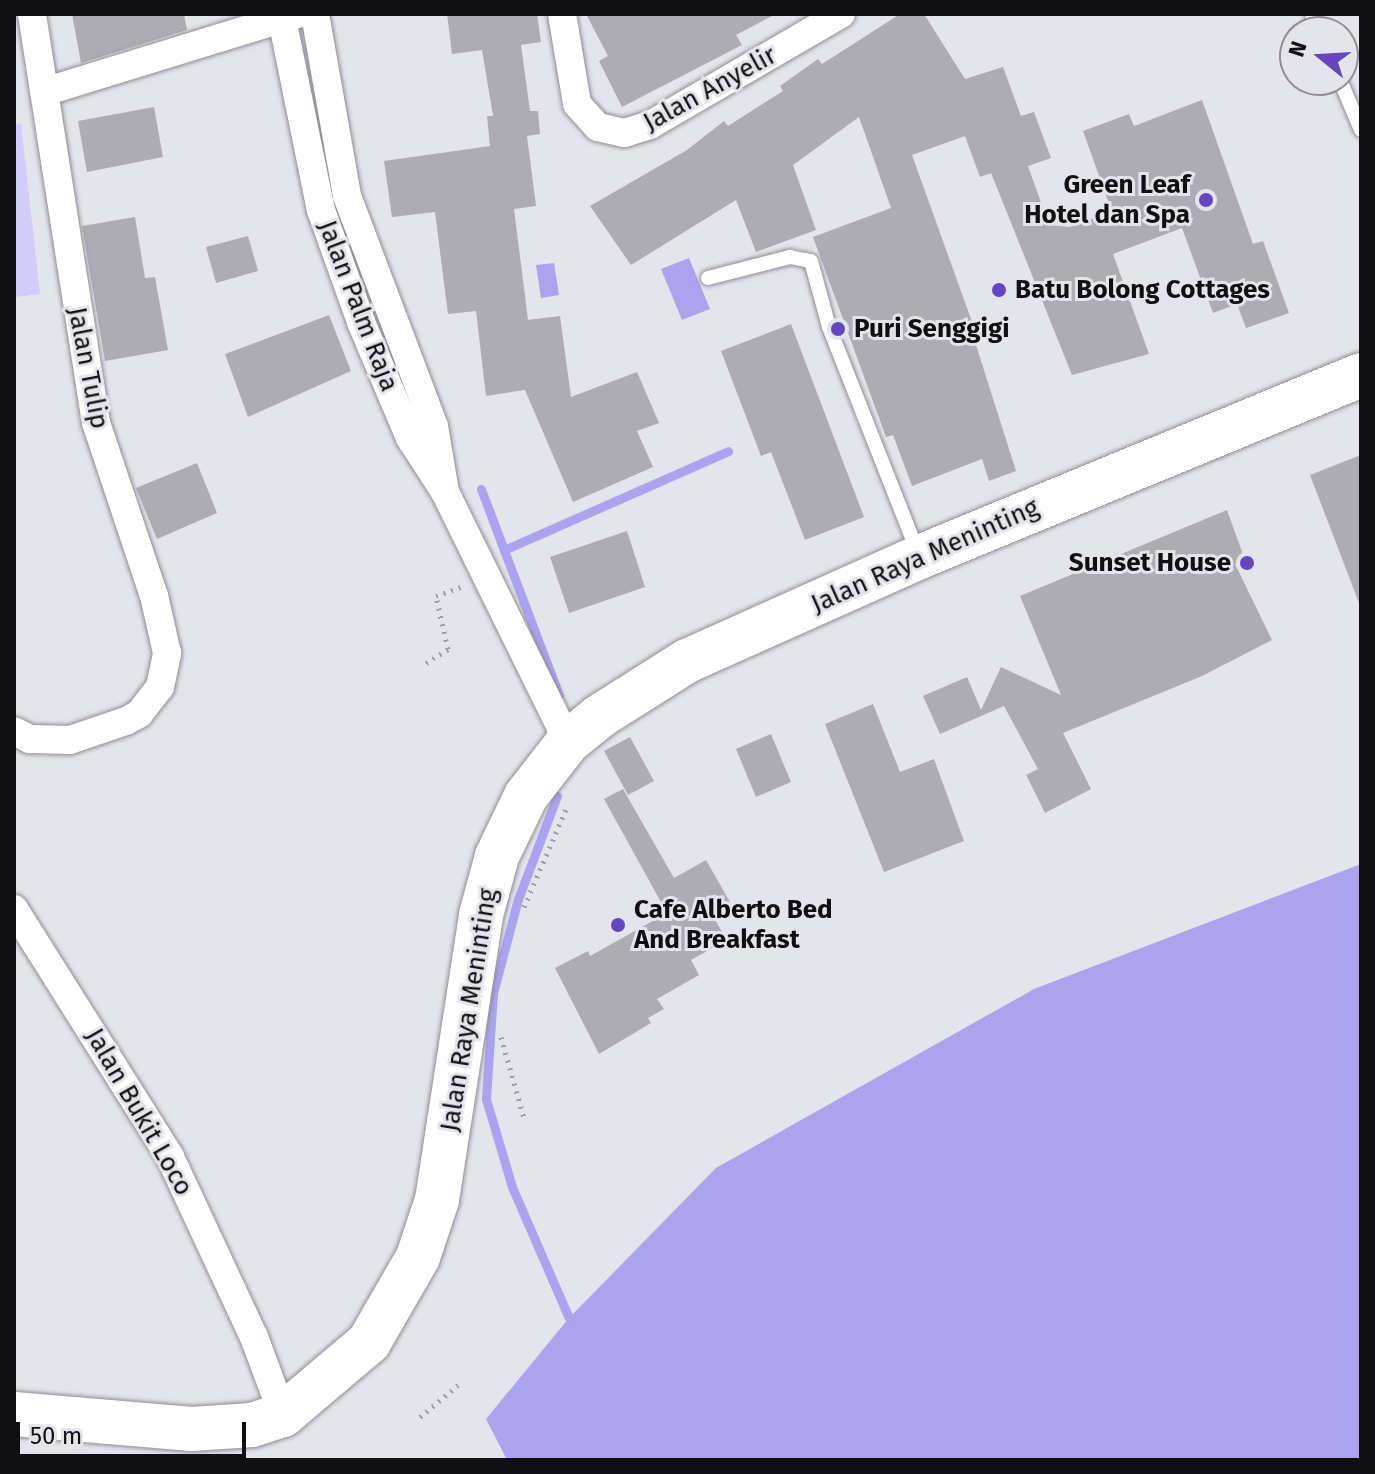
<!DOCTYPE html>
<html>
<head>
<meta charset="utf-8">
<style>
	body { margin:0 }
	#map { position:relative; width:1375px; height:1474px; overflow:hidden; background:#e4e4ec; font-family:"Fira Sans",sans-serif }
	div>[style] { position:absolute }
	.green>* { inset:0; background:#d1ccf9 }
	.water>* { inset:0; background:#aca2ee }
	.stream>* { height:9px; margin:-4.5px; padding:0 4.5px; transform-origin:4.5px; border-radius:4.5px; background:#aca2ee }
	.building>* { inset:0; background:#adacb4 }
	.path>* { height:5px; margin-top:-2.5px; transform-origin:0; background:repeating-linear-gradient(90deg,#9e9ea5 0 2px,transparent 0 8px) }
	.roads { filter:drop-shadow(0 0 2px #8d8d95) drop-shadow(0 0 2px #8d8d95) }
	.lane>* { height:14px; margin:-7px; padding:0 7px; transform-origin:7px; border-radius:7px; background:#fff }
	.street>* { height:28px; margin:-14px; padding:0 14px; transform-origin:14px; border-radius:14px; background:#fff }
	.highway>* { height:44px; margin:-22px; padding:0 22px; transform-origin:22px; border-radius:22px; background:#fff }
	.dots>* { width:22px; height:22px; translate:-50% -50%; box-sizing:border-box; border:4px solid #e4e4ec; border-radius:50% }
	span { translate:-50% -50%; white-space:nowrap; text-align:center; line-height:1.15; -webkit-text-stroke:6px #e4e4ec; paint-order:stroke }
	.street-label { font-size:26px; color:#101013 }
	.poi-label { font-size:26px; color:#101013; font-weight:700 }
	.right { translate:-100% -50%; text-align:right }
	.left { translate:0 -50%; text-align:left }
	.frame { position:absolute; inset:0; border:16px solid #101013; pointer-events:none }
	.north { position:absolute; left:1279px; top:16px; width:80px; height:80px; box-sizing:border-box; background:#e4e4ec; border:2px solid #8f8f95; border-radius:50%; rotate:288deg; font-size:22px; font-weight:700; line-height:32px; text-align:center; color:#101013 }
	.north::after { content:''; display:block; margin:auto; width:28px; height:36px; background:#6446be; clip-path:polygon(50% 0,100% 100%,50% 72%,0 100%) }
	.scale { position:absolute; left:16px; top:1422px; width:230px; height:36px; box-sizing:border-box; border:4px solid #101013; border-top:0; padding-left:10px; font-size:24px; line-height:28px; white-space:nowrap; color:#101013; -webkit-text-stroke:6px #e4e4ec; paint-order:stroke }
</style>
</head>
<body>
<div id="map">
	<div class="green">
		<div style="clip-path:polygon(21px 124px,40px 294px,14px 297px,14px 125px)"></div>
	</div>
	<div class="water">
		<div style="clip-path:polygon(689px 258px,710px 309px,682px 320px,661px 269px)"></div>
		<div style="clip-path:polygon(554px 263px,559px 295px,541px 298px,536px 265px)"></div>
		<div style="clip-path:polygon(1361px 864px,1361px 1460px,507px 1460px,486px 1419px,569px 1318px,716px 1168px,1034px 989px)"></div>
	</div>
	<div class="stream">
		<div style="left:481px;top:489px;width:65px;rotate:69.3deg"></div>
		<div style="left:559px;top:695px;width:155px;rotate:-110.8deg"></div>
		<div style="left:504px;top:550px;width:245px;rotate:-23.8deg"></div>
		<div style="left:557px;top:796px;width:110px;rotate:110.7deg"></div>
		<div style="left:518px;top:899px;width:97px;rotate:104.9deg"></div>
		<div style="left:493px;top:993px;width:106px;rotate:93.8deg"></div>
		<div style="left:486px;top:1099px;width:92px;rotate:73.5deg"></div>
		<div style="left:512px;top:1187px;width:143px;rotate:66.5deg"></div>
	</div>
	<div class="building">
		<div style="clip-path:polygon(72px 14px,184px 14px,187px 30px,81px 63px)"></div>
		<div style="clip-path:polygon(447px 14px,537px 14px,541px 42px,521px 45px,530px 111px,538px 111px,540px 134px,527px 136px,536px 206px,514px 209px,528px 320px,560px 316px,571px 397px,637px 372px,659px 423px,637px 431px,653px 467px,573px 502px,525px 390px,486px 396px,476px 311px,448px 314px,435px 212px,392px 217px,384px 161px,490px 146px,487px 116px,493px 116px,482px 50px,452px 54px)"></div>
		<div style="clip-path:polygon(586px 14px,776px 14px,736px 35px,742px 45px,622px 107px,599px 61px,608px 56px)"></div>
		<div style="clip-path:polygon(900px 14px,924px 14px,965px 79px,1003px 67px,1021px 116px,1034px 112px,1051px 158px,1028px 166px,1049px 225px,1069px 227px,1112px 212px,1083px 131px,1129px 114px,1134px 126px,1202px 100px,1253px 244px,1263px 241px,1289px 313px,1246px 328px,1237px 304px,1213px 313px,1182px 228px,1113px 254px,1149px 354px,1072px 375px,991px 173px,980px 177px,965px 136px,912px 155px,980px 344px,976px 345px,1016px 471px,989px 481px,982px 459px,912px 486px,893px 435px,886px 437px,813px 237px,891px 208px,859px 117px,793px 165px,816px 230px,756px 252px,736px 200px,631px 265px,590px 206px,687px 150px,724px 121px,728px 126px,783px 91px,780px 86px,818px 59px,822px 64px)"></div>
		<div style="clip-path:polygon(154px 107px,163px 157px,87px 172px,78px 121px)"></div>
		<div style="clip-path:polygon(135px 217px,145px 278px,155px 277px,168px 350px,105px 361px,82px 226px)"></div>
		<div style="clip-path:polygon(248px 236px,258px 271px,216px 283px,206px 247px)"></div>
		<div style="clip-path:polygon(329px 315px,351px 371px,248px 417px,225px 354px)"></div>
		<div style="clip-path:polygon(791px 324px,864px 517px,805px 540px,771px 452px,761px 456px,721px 351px)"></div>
		<div style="clip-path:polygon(1361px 455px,1361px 603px,1359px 603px,1310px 475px)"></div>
		<div style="clip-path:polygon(197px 463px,217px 513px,157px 539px,136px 488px)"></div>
		<div style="clip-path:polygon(1227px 510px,1245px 560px,1235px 564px,1272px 640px,1202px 676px,1063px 733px,1091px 789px,1045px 813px,1026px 775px,1038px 769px,1004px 706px,940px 734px,923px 696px,967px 677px,981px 710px,1001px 667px,1061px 695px,1020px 596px)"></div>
		<div style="clip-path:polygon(627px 531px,645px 587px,569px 613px,550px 557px)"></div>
		<div style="clip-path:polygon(873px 704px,900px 772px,934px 759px,964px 841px,884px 872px,825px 724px)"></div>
		<div style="clip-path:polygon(771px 734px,791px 782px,756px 797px,736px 749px)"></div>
		<div style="clip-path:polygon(630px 737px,654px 781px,628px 795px,604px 751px)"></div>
		<div style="clip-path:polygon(623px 789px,674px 878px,706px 860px,730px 902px,711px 913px,727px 940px,691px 960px,699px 975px,657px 999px,664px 1009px,648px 1018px,651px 1023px,599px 1054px,555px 968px,588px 951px,590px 956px,667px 913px,604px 799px)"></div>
	</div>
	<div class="path">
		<div style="left:426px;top:663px;width:26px;rotate:-32deg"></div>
		<div style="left:448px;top:649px;width:54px;rotate:-102.8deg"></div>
		<div style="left:436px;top:596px;width:27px;rotate:-20deg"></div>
		<div style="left:524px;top:907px;width:107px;rotate:-66.8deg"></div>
		<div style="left:501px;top:1037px;width:84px;rotate:74.1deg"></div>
		<div style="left:420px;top:1417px;width:50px;rotate:-40.1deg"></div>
	</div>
	<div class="roads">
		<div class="lane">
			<div style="left:1312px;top:14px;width:20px;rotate:66deg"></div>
			<div style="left:1340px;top:80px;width:54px;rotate:67.2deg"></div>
			<div style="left:708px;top:278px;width:85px;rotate:-14.4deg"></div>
			<div style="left:790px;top:257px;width:21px;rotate:11deg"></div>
			<div style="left:811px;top:261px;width:68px;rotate:74.7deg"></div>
			<div style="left:829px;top:327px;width:243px;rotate:68.5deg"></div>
		</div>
		<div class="street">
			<div style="left:281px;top:14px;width:200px;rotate:78.5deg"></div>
			<div style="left:321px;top:210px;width:119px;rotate:70.3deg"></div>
			<div style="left:361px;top:322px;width:126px;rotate:67.1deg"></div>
			<div style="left:410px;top:438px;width:64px;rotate:57.1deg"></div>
			<div style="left:445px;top:492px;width:279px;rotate:63.8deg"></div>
			<div style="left:315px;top:14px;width:185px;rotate:80deg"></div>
			<div style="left:347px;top:196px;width:246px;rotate:69.3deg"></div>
			<div style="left:434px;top:426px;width:67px;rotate:80.5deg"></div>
			<div style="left:562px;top:14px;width:91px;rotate:80.5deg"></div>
			<div style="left:577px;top:104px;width:31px;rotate:48deg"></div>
			<div style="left:598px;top:127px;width:27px;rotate:13deg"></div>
			<div style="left:624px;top:133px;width:27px;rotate:-17deg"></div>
			<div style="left:650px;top:125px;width:221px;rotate:-30.2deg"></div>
			<div style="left:47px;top:91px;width:262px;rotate:-17.1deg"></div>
			<div style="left:14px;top:731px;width:18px;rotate:27deg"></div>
			<div style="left:30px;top:739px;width:40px;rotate:1.4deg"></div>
			<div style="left:70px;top:740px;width:59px;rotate:-18.7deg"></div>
			<div style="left:126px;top:721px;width:15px;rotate:-28deg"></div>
			<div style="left:139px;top:714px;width:34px;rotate:-52deg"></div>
			<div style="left:160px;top:687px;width:35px;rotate:-78deg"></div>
			<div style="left:167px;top:653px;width:58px;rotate:-102.8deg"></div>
			<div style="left:154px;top:596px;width:182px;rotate:-108.5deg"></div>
			<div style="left:96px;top:423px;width:414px;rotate:-98.9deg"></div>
			<div style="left:14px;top:909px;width:293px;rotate:57.8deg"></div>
			<div style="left:170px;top:1157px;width:199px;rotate:65deg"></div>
			<div style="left:254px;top:1337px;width:83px;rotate:69.6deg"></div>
		</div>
		<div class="highway">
			<div style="left:14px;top:1414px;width:179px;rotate:4.8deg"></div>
			<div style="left:192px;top:1429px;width:60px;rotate:-3.8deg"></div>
			<div style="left:252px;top:1425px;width:33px;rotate:-18deg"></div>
			<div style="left:283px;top:1415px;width:113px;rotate:-40.3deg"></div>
			<div style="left:369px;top:1342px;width:98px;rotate:-60deg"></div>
			<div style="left:418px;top:1257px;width:60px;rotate:-71.6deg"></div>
			<div style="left:437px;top:1200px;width:288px;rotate:-81.2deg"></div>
			<div style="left:481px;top:915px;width:61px;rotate:-74.8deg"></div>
			<div style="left:497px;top:856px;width:67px;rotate:-64.2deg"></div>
			<div style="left:526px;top:796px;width:68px;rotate:-52.1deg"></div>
			<div style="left:568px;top:742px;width:41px;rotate:-39.1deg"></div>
			<div style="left:600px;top:716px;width:103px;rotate:-32.3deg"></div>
			<div style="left:687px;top:661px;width:257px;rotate:-24.1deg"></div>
			<div style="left:922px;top:556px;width:475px;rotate:-22.4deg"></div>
		</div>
	</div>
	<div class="dots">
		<div style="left:1206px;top:200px;background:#6446be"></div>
		<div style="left:999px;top:290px;background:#6446be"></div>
		<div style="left:838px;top:329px;background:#6446be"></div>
		<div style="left:1247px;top:563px;background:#6446be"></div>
		<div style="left:618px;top:925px;background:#6446be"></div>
	</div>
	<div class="street-label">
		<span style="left:710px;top:89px;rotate:-29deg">Jalan Anyelir</span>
		<span style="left:358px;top:306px;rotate:69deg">Jalan Palm Raja</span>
		<span style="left:88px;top:368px;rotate:79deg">Jalan Tulip</span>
		<span style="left:925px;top:556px;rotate:-24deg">Jalan Raya Meninting</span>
		<span style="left:469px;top:1010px;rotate:-81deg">Jalan Raya Meninting</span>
		<span style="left:139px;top:1112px;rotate:60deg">Jalan Bukit Loco</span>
	</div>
	<div class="poi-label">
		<span class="right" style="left:1190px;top:200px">Green Leaf<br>Hotel dan Spa</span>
		<span class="left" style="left:1015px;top:290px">Batu Bolong Cottages</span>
		<span class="left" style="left:854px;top:329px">Puri Senggigi</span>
		<span class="right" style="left:1231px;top:563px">Sunset House</span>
		<span class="left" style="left:634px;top:925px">Cafe Alberto Bed<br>And Breakfast</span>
	</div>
	<div class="frame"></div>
	<div class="north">N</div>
	<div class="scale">50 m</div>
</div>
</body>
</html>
